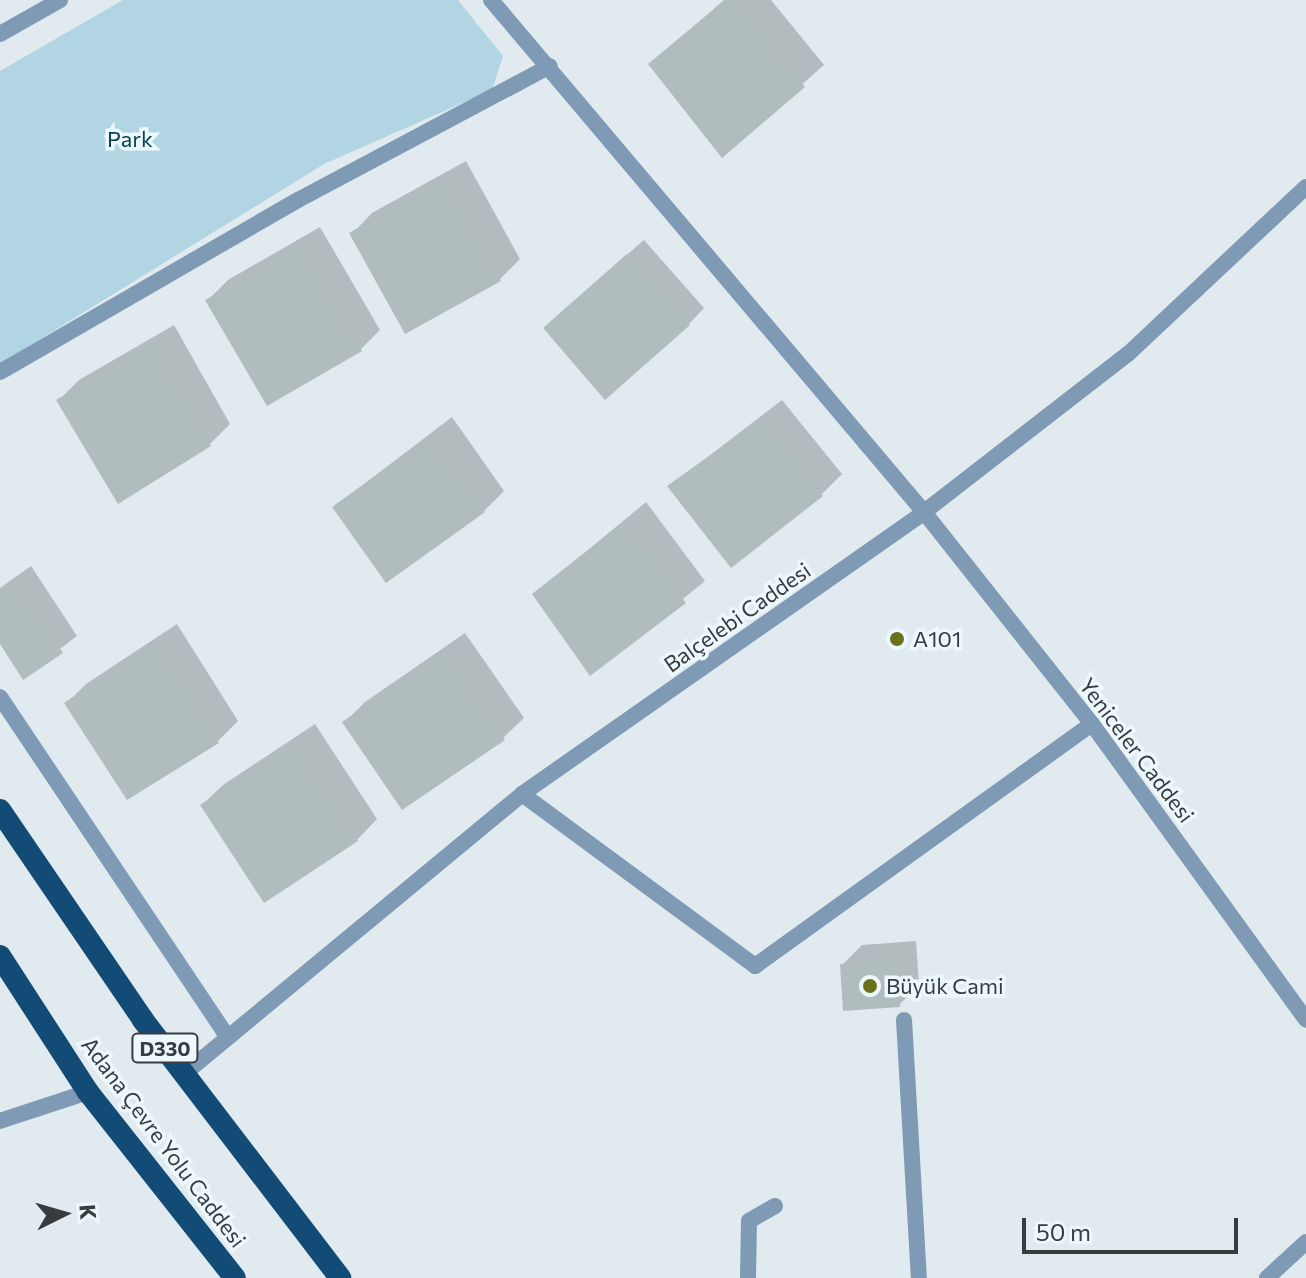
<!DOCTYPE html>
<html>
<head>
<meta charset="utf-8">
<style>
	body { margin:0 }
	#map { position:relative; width:1306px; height:1278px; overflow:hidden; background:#e0eaef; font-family:Commissioner,sans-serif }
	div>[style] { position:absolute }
	.green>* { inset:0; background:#b2d5e3 }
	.shadow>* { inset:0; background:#0003 }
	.building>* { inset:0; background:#b1bcbd }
	.minor>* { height:16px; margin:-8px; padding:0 8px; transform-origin:8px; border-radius:8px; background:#7e9ab4 }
	.tertiary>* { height:16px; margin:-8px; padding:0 8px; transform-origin:8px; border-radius:8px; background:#7e9ab4 }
	.trunk>* { height:22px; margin:-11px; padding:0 11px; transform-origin:11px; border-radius:11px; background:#124b76 }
	.dots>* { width:22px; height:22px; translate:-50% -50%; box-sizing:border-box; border:4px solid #edf8fc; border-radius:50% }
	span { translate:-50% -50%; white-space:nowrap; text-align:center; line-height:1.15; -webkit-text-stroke:7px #edf8fc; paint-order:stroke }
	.shield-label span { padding:2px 6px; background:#edf8fc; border:2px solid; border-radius:6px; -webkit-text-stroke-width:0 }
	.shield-label { font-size:20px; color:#383c3e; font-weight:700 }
	.park-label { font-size:22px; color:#034153 }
	.street-label { font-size:22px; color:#383c3e }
	.poi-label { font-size:22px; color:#383c3e }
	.left { translate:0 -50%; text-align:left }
	.north { position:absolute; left:24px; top:1174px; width:80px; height:80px; -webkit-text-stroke:6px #edf8fc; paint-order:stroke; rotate:85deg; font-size:22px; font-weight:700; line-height:32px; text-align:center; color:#383c3e }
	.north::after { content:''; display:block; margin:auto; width:28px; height:36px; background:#383c3e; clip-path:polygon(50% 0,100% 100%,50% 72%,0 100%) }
	.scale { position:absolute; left:1022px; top:1218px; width:216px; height:36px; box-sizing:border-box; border:4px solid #383c3e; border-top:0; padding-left:10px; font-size:24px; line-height:28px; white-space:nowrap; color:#383c3e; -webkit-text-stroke:6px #edf8fc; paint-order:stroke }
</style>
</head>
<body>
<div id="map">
	<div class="green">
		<div style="clip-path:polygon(123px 0,458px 0,503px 56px,492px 90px,324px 164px,0 364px,0 71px)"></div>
	</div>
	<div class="shadow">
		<div style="clip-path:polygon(724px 0,771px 0,824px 65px,722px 155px,651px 64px)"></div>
		<div style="clip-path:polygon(466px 161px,520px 259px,500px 279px,352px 234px,372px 213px)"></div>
		<div style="clip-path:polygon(320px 227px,380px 330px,360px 350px,208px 300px,228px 280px)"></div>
		<div style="clip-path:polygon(644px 240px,704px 308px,689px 324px,560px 313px)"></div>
		<div style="clip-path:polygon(174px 325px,230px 424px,209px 445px,59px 400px,79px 380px)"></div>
		<div style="clip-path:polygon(782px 400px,842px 474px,822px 494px,670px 486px)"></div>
		<div style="clip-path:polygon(452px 417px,504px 491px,484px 511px,334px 507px)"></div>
		<div style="clip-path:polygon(646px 502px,705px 581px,591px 673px,535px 594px)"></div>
		<div style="clip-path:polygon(31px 566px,77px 636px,23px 677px,0 640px,0 588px)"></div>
		<div style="clip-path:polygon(177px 624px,238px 721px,218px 741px,66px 704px,86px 684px)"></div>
		<div style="clip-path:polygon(465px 633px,524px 718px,503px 738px,345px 722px,365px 702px)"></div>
		<div style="clip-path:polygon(315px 724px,377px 819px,357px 840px,202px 805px,223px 785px)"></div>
		<div style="clip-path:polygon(916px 941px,919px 985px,899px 1005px,842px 965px,862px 945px)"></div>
	</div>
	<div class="building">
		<div style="clip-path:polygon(725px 0,734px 0,805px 87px,722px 158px,648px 64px)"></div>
		<div style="clip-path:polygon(445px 179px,501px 281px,405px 334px,349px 233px)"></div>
		<div style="clip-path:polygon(299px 246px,362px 351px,267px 406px,205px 300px)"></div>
		<div style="clip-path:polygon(627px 254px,690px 325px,605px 400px,543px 328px)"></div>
		<div style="clip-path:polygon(154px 343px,211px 446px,118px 504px,56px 400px)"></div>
		<div style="clip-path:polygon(761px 419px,823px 496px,731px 568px,667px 486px)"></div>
		<div style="clip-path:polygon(431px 436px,485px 512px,386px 583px,332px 507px)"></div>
		<div style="clip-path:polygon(625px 521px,686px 603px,590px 676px,532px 594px)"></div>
		<div style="clip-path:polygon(15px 580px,63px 653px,23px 680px,0 644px,0 591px)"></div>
		<div style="clip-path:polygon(156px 642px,219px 743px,127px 800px,64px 703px)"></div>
		<div style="clip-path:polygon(444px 652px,505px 740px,402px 810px,342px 722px)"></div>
		<div style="clip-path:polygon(294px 743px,358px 841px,264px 903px,200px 805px)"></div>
		<div style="clip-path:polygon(897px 960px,900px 1007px,843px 1011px,840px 964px)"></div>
	</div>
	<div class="minor">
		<div style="left:491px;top:0;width:671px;rotate:49.78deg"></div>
		<div style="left:0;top:34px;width:69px;rotate:-29.5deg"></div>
		<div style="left:0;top:372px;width:344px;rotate:-30deg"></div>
		<div style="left:298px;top:200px;width:285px;rotate:-28deg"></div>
		<div style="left:0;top:697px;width:407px;rotate:56.2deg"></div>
		<div style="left:522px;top:794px;width:290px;rotate:36.4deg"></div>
		<div style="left:755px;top:966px;width:415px;rotate:-35.7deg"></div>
		<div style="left:904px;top:1020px;width:258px;rotate:86.7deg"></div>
		<div style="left:0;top:1121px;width:93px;rotate:-18.2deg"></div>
		<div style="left:748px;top:1278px;width:57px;rotate:-89deg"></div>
		<div style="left:749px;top:1221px;width:30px;rotate:-30deg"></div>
		<div style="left:1267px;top:1278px;width:53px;rotate:-42.7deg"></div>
	</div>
	<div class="tertiary">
		<div style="left:924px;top:512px;width:270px;rotate:51.6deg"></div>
		<div style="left:1092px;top:724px;width:365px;rotate:54.1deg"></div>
		<div style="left:185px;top:1073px;width:438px;rotate:-39.6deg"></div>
		<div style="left:522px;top:794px;width:491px;rotate:-35deg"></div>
		<div style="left:924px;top:512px;width:258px;rotate:-37.8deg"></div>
		<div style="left:1128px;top:354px;width:244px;rotate:-43.2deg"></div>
	</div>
	<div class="trunk">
		<div style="left:0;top:810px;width:254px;rotate:55.7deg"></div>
		<div style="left:143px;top:1020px;width:325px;rotate:52.6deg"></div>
		<div style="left:0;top:956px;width:162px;rotate:57.1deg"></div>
		<div style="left:88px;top:1092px;width:237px;rotate:51.7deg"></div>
	</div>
	<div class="dots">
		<div style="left:897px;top:639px;background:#69721b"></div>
		<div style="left:870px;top:986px;background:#69721b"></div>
	</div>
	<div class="shield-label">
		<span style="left:165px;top:1048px">D330</span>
	</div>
	<div class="park-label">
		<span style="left:130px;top:139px">Park</span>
	</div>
	<div class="street-label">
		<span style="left:737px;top:617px;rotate:-35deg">Balçelebi Caddesi</span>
		<span style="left:1137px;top:750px;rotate:53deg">Yeniceler Caddesi</span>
		<span style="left:164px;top:1142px;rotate:53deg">Adana Çevre Yolu Caddesi</span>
	</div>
	<div class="poi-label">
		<span class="left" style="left:913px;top:639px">A101</span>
		<span class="left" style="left:886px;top:986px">Büyük Cami</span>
	</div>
	<div class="north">K</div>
	<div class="scale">50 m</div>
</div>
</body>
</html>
